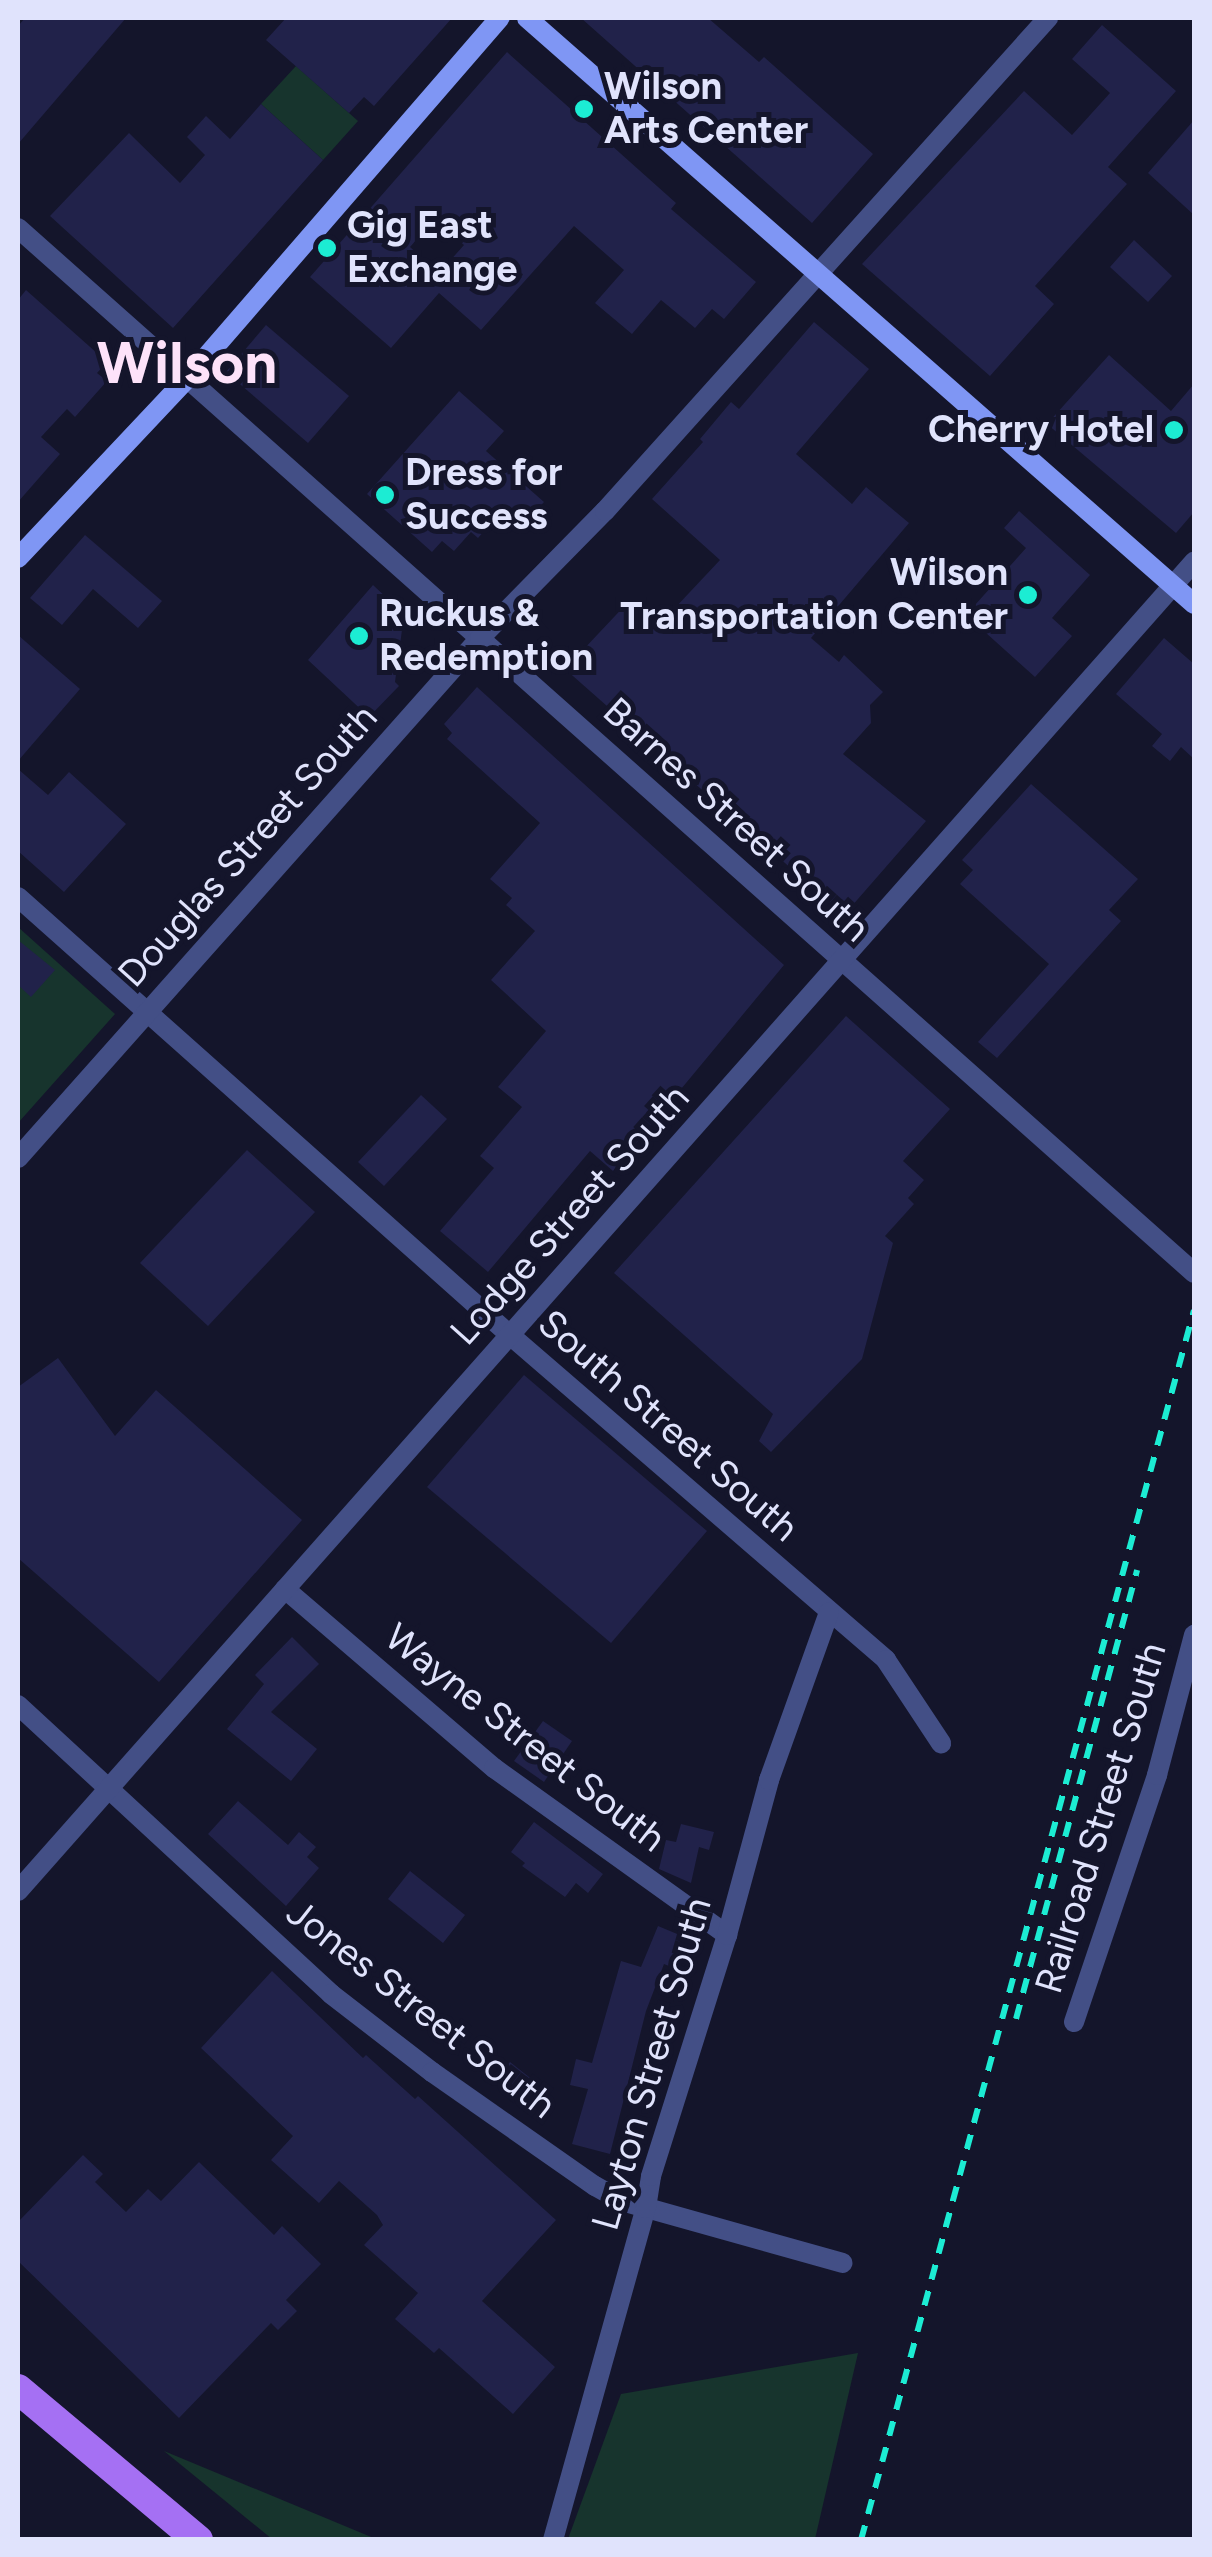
<!DOCTYPE html>
<html>
<head>
<meta charset="utf-8">
<style>
	body { margin:0 }
	#map { position:relative; width:1212px; height:2557px; overflow:hidden; background:#14152b; font-family:Figtree,sans-serif }
	div>[style] { position:absolute }
	.green>* { inset:0; background:#17342d }
	.building>* { inset:0; background:#21224a }
	.street>* { height:20px; margin:-10px; padding:0 10px; transform-origin:10px; border-radius:10px; background:#434f86 }
	.secondary>* { height:20px; margin:-10px; padding:0 10px; transform-origin:10px; border-radius:10px; background:#7f96f4 }
	.primary>* { height:30px; margin:-15px; padding:0 15px; transform-origin:15px; border-radius:15px; background:#a570f3 }
	.rail>* { height:6px; margin-top:-3px; transform-origin:0; background:repeating-linear-gradient(90deg,#1cecd3 0 15px,transparent 0 27px) }
	.dots>* { width:28px; height:28px; translate:-50% -50%; box-sizing:border-box; border:5px solid #14152b; border-radius:50% }
	span { translate:-50% -50%; white-space:nowrap; text-align:center; line-height:1.15; -webkit-text-stroke:10px #14152b; paint-order:stroke }
	.poi-label { font-size:38px; color:#e0e3fc; font-weight:700 }
	.left { translate:0 -50%; text-align:left }
	.right { translate:-100% -50%; text-align:right }
	.street-label { font-size:38px; color:#e0e3fc }
	.town-label { font-size:58px; color:#fde2f9; font-weight:700 }
	.frame { position:absolute; inset:0; border:20px solid #e0e3fc; pointer-events:none }
</style>
</head>
<body>
<div id="map">
	<div class="green">
		<div style="clip-path:polygon(296px 66px,358px 121px,323px 160px,261px 104px)"></div>
		<div style="clip-path:polygon(18px 927px,115px 1014px,18px 1123px)"></div>
		<div style="clip-path:polygon(858px 2353px,815px 2539px,568px 2539px,621px 2394px)"></div>
		<div style="clip-path:polygon(164px 2451px,376px 2539px,272px 2539px)"></div>
	</div>
	<div class="building">
		<div style="clip-path:polygon(25px 18px,126px 18px,18px 144px,18px 26px)"></div>
		<div style="clip-path:polygon(286px 18px,452px 18px,374px 106px,364px 97px,349px 113px,266px 40px)"></div>
		<div style="clip-path:polygon(581px 18px,708px 18px,759px 62px,764px 57px,873px 154px,812px 223px)"></div>
		<div style="clip-path:polygon(1102px 25px,1176px 91px,1108px 167px,1127px 184px,1035px 286px,1054px 304px,990px 376px,862px 264px,1024px 91px,1072px 135px,1110px 93px,1072px 59px)"></div>
		<div style="clip-path:polygon(evenodd,507px 52px,676px 203px,671px 209px,756px 282px,724px 319px,712px 309px,695px 328px,661px 300px,632px 334px,595px 303px,624px 270px,574px 226px,481px 330px,439px 293px,391px 348px,310px 277px,507px 52px,435px 219px,464px 245px,439px 273px,410px 247px,435px 219px)"></div>
		<div style="clip-path:polygon(261px 104px,323px 160px,173px 328px,50px 216px,129px 133px,180px 183px,205px 155px,187px 137px,206px 116px,230px 139px)"></div>
		<div style="clip-path:polygon(1194px 120px,1194px 215px,1148px 173px)"></div>
		<div style="clip-path:polygon(1134px 240px,1172px 276px,1148px 302px,1110px 267px)"></div>
		<div style="clip-path:polygon(26px 290px,107px 362px,97px 373px,107px 381px,75px 417px,67px 409px,41px 437px,60px 454px,18px 502px,18px 300px)"></div>
		<div style="clip-path:polygon(814px 322px,869px 369px,796px 454px,852px 504px,866px 487px,909px 523px,811px 638px,839px 662px,844px 655px,883px 692px,870px 705px,871px 723px,843px 754px,926px 821px,844px 915px,565px 669px,631px 599px,658px 626px,720px 560px,652px 499px,703px 442px,700px 439px,731px 402px,739px 409px)"></div>
		<div style="clip-path:polygon(266px 325px,349px 396px,308px 443px,226px 372px)"></div>
		<div style="clip-path:polygon(1109px 355px,1171px 411px,1194px 384px,1194px 512px,1176px 533px,1047px 424px)"></div>
		<div style="clip-path:polygon(459px 391px,504px 431px,486px 451px,544px 502px,524px 524px,505px 508px,478px 538px,471px 532px,454px 551px,442px 541px,432px 552px,367px 494px)"></div>
		<div style="clip-path:polygon(1019px 511px,1090px 575px,1052px 618px,1072px 636px,1035px 677px,966px 615px,1026px 548px,1004px 528px)"></div>
		<div style="clip-path:polygon(85px 535px,162px 601px,138px 628px,93px 589px,62px 625px,30px 598px)"></div>
		<div style="clip-path:polygon(373px 585px,403px 613px,396px 622px,402px 630px,395px 682px,399px 686px,369px 717px,308px 660px)"></div>
		<div style="clip-path:polygon(18px 635px,80px 689px,18px 761px)"></div>
		<div style="clip-path:polygon(1164px 638px,1194px 664px,1194px 759px,1181px 747px,1170px 761px,1152px 746px,1162px 734px,1116px 694px)"></div>
		<div style="clip-path:polygon(477px 687px,784px 965px,613px 1171px,590px 1151px,488px 1272px,440px 1231px,494px 1168px,480px 1156px,522px 1107px,498px 1087px,546px 1031px,491px 980px,535px 931px,506px 905px,512px 898px,490px 879px,540px 823px,447px 739px,452px 733px,444px 724px)"></div>
		<div style="clip-path:polygon(18px 769px,48px 795px,69px 772px,126px 824px,64px 892px,18px 851px)"></div>
		<div style="clip-path:polygon(1031px 784px,1138px 879px,1109px 910px,1121px 921px,997px 1058px,978px 1042px,1049px 964px,960px 884px,973px 870px,962px 860px)"></div>
		<div style="clip-path:polygon(18px 940px,55px 970px,31px 997px,18px 985px)"></div>
		<div style="clip-path:polygon(846px 1016px,950px 1109px,903px 1161px,924px 1180px,908px 1198px,914px 1204px,885px 1236px,893px 1243px,862px 1359px,771px 1452px,759px 1441px,773px 1414px,614px 1273px)"></div>
		<div style="clip-path:polygon(421px 1095px,447px 1119px,384px 1186px,358px 1162px)"></div>
		<div style="clip-path:polygon(247px 1150px,315px 1212px,208px 1326px,140px 1263px)"></div>
		<div style="clip-path:polygon(58px 1358px,115px 1436px,156px 1390px,302px 1520px,159px 1682px,18px 1558px,18px 1387px)"></div>
		<div style="clip-path:polygon(524px 1375px,707px 1531px,611px 1643px,427px 1487px)"></div>
		<div style="clip-path:polygon(292px 1637px,319px 1664px,271px 1712px,317px 1749px,291px 1781px,227px 1729px,264px 1684px,255px 1675px)"></div>
		<div style="clip-path:polygon(543px 1721px,572px 1741px,544px 1782px,514px 1761px)"></div>
		<div style="clip-path:polygon(238px 1801px,288px 1845px,299px 1832px,316px 1847px,307px 1857px,319px 1868px,286px 1906px,208px 1834px)"></div>
		<div style="clip-path:polygon(534px 1822px,603px 1874px,588px 1893px,576px 1883px,565px 1897px,522px 1866px,525px 1863px,511px 1852px)"></div>
		<div style="clip-path:polygon(681px 1824px,714px 1832px,709px 1850px,699px 1847px,691px 1883px,659px 1869px,666px 1840px,676px 1842px)"></div>
		<div style="clip-path:polygon(410px 1871px,465px 1915px,443px 1943px,388px 1899px)"></div>
		<div style="clip-path:polygon(658px 1926px,682px 1936px,669px 1966px,664px 1964px,646px 2011px,610px 2154px,572px 2144px,588px 2089px,570px 2085px,576px 2059px,592px 2063px,621px 1961px,641px 1967px)"></div>
		<div style="clip-path:polygon(272px 1971px,363px 2058px,366px 2055px,415px 2099px,418px 2096px,556px 2220px,482px 2301px,555px 2367px,513px 2414px,439px 2348px,434px 2353px,395px 2319px,418px 2293px,364px 2245px,383px 2225px,377px 2215px,339px 2181px,319px 2203px,271px 2160px,293px 2136px,201px 2048px)"></div>
		<div style="clip-path:polygon(510px 2062px,534px 2081px,523px 2094px,500px 2074px)"></div>
		<div style="clip-path:polygon(83px 2155px,103px 2174px,95px 2182px,126px 2212px,148px 2189px,161px 2201px,199px 2162px,274px 2235px,282px 2226px,321px 2264px,286px 2300px,297px 2311px,278px 2330px,271px 2323px,179px 2418px,18px 2261px,18px 2222px)"></div>
	</div>
	<div class="street">
		<div style="left:18px;top:228px;width:1573px;rotate:41.62deg"></div>
		<div style="left:18px;top:897px;width:659px;rotate:41.68deg"></div>
		<div style="left:510px;top:1335px;width:497px;rotate:40.8deg"></div>
		<div style="left:886px;top:1660px;width:100px;rotate:56.5deg"></div>
		<div style="left:18px;top:1158px;width:696px;rotate:-48.38deg"></div>
		<div style="left:480px;top:638px;width:178px;rotate:-45.5deg"></div>
		<div style="left:605px;top:511px;width:663px;rotate:-48.06deg"></div>
		<div style="left:285px;top:1589px;width:275px;rotate:40.6deg"></div>
		<div style="left:494px;top:1768px;width:287px;rotate:35.6deg"></div>
		<div style="left:18px;top:1705px;width:426px;rotate:42.7deg"></div>
		<div style="left:331px;top:1994px;width:128px;rotate:37.7deg"></div>
		<div style="left:432px;top:2072px;width:199px;rotate:35deg"></div>
		<div style="left:595px;top:2186px;width:31px;rotate:29deg"></div>
		<div style="left:622px;top:2201px;width:229px;rotate:15.7deg"></div>
		<div style="left:18px;top:1891px;width:1775px;rotate:-48.5deg"></div>
		<div style="left:1074px;top:2022px;width:261px;rotate:-71.4deg"></div>
		<div style="left:1157px;top:1775px;width:145px;rotate:-75.2deg"></div>
		<div style="left:553px;top:2540px;width:345px;rotate:-74.4deg"></div>
		<div style="left:646px;top:2208px;width:32px;rotate:-81deg"></div>
		<div style="left:651px;top:2176px;width:253px;rotate:-72.5deg"></div>
		<div style="left:727px;top:1935px;width:161px;rotate:-74.8deg"></div>
		<div style="left:769px;top:1780px;width:178px;rotate:-70.3deg"></div>
	</div>
	<div class="secondary">
		<div style="left:527px;top:18px;width:888px;rotate:41.3deg"></div>
		<div style="left:18px;top:558px;width:245px;rotate:-46.7deg"></div>
		<div style="left:186px;top:380px;width:479px;rotate:-49.1deg"></div>
	</div>
	<div class="primary">
		<div style="left:18px;top:2389px;width:235px;rotate:40deg"></div>
	</div>
	<div class="rail">
		<div style="left:1016px;top:2019px;width:465px;rotate:-74.9deg"></div>
		<div style="left:861px;top:2540px;width:1274px;rotate:-74.85deg"></div>
	</div>
	<div class="dots">
		<div style="left:584px;top:109px;background:#1cecd3"></div>
		<div style="left:327px;top:248px;background:#1cecd3"></div>
		<div style="left:1174px;top:430px;background:#1cecd3"></div>
		<div style="left:385px;top:495px;background:#1cecd3"></div>
		<div style="left:1028px;top:595px;background:#1cecd3"></div>
		<div style="left:359px;top:636px;background:#1cecd3"></div>
	</div>
	<div class="poi-label">
		<span class="left" style="left:604px;top:109px">Wilson<br>Arts Center</span>
		<span class="left" style="left:347px;top:248px">Gig East<br>Exchange</span>
		<span class="right" style="left:1154px;top:430px">Cherry Hotel</span>
		<span class="left" style="left:405px;top:495px">Dress for<br>Success</span>
		<span class="right" style="left:1008px;top:595px">Wilson<br>Transportation Center</span>
		<span class="left" style="left:379px;top:636px">Ruckus &amp;<br>Redemption</span>
	</div>
	<div class="street-label">
		<span style="left:736px;top:820px;rotate:42deg">Barnes Street South</span>
		<span style="left:248px;top:846px;rotate:-48deg">Douglas Street South</span>
		<span style="left:570px;top:1215px;rotate:-48deg">Lodge Street South</span>
		<span style="left:668px;top:1426px;rotate:41deg">South Street South</span>
		<span style="left:525px;top:1738px;rotate:38deg">Wayne Street South</span>
		<span style="left:1101px;top:1818px;rotate:-73deg">Railroad Street South</span>
		<span style="left:421px;top:2009px;rotate:38deg">Jones Street South</span>
		<span style="left:652px;top:2064px;rotate:-74deg">Layton Street South</span>
	</div>
	<div class="town-label">
		<span style="left:187px;top:363px">Wilson</span>
	</div>
	<div class="frame"></div>
</div>
</body>
</html>
